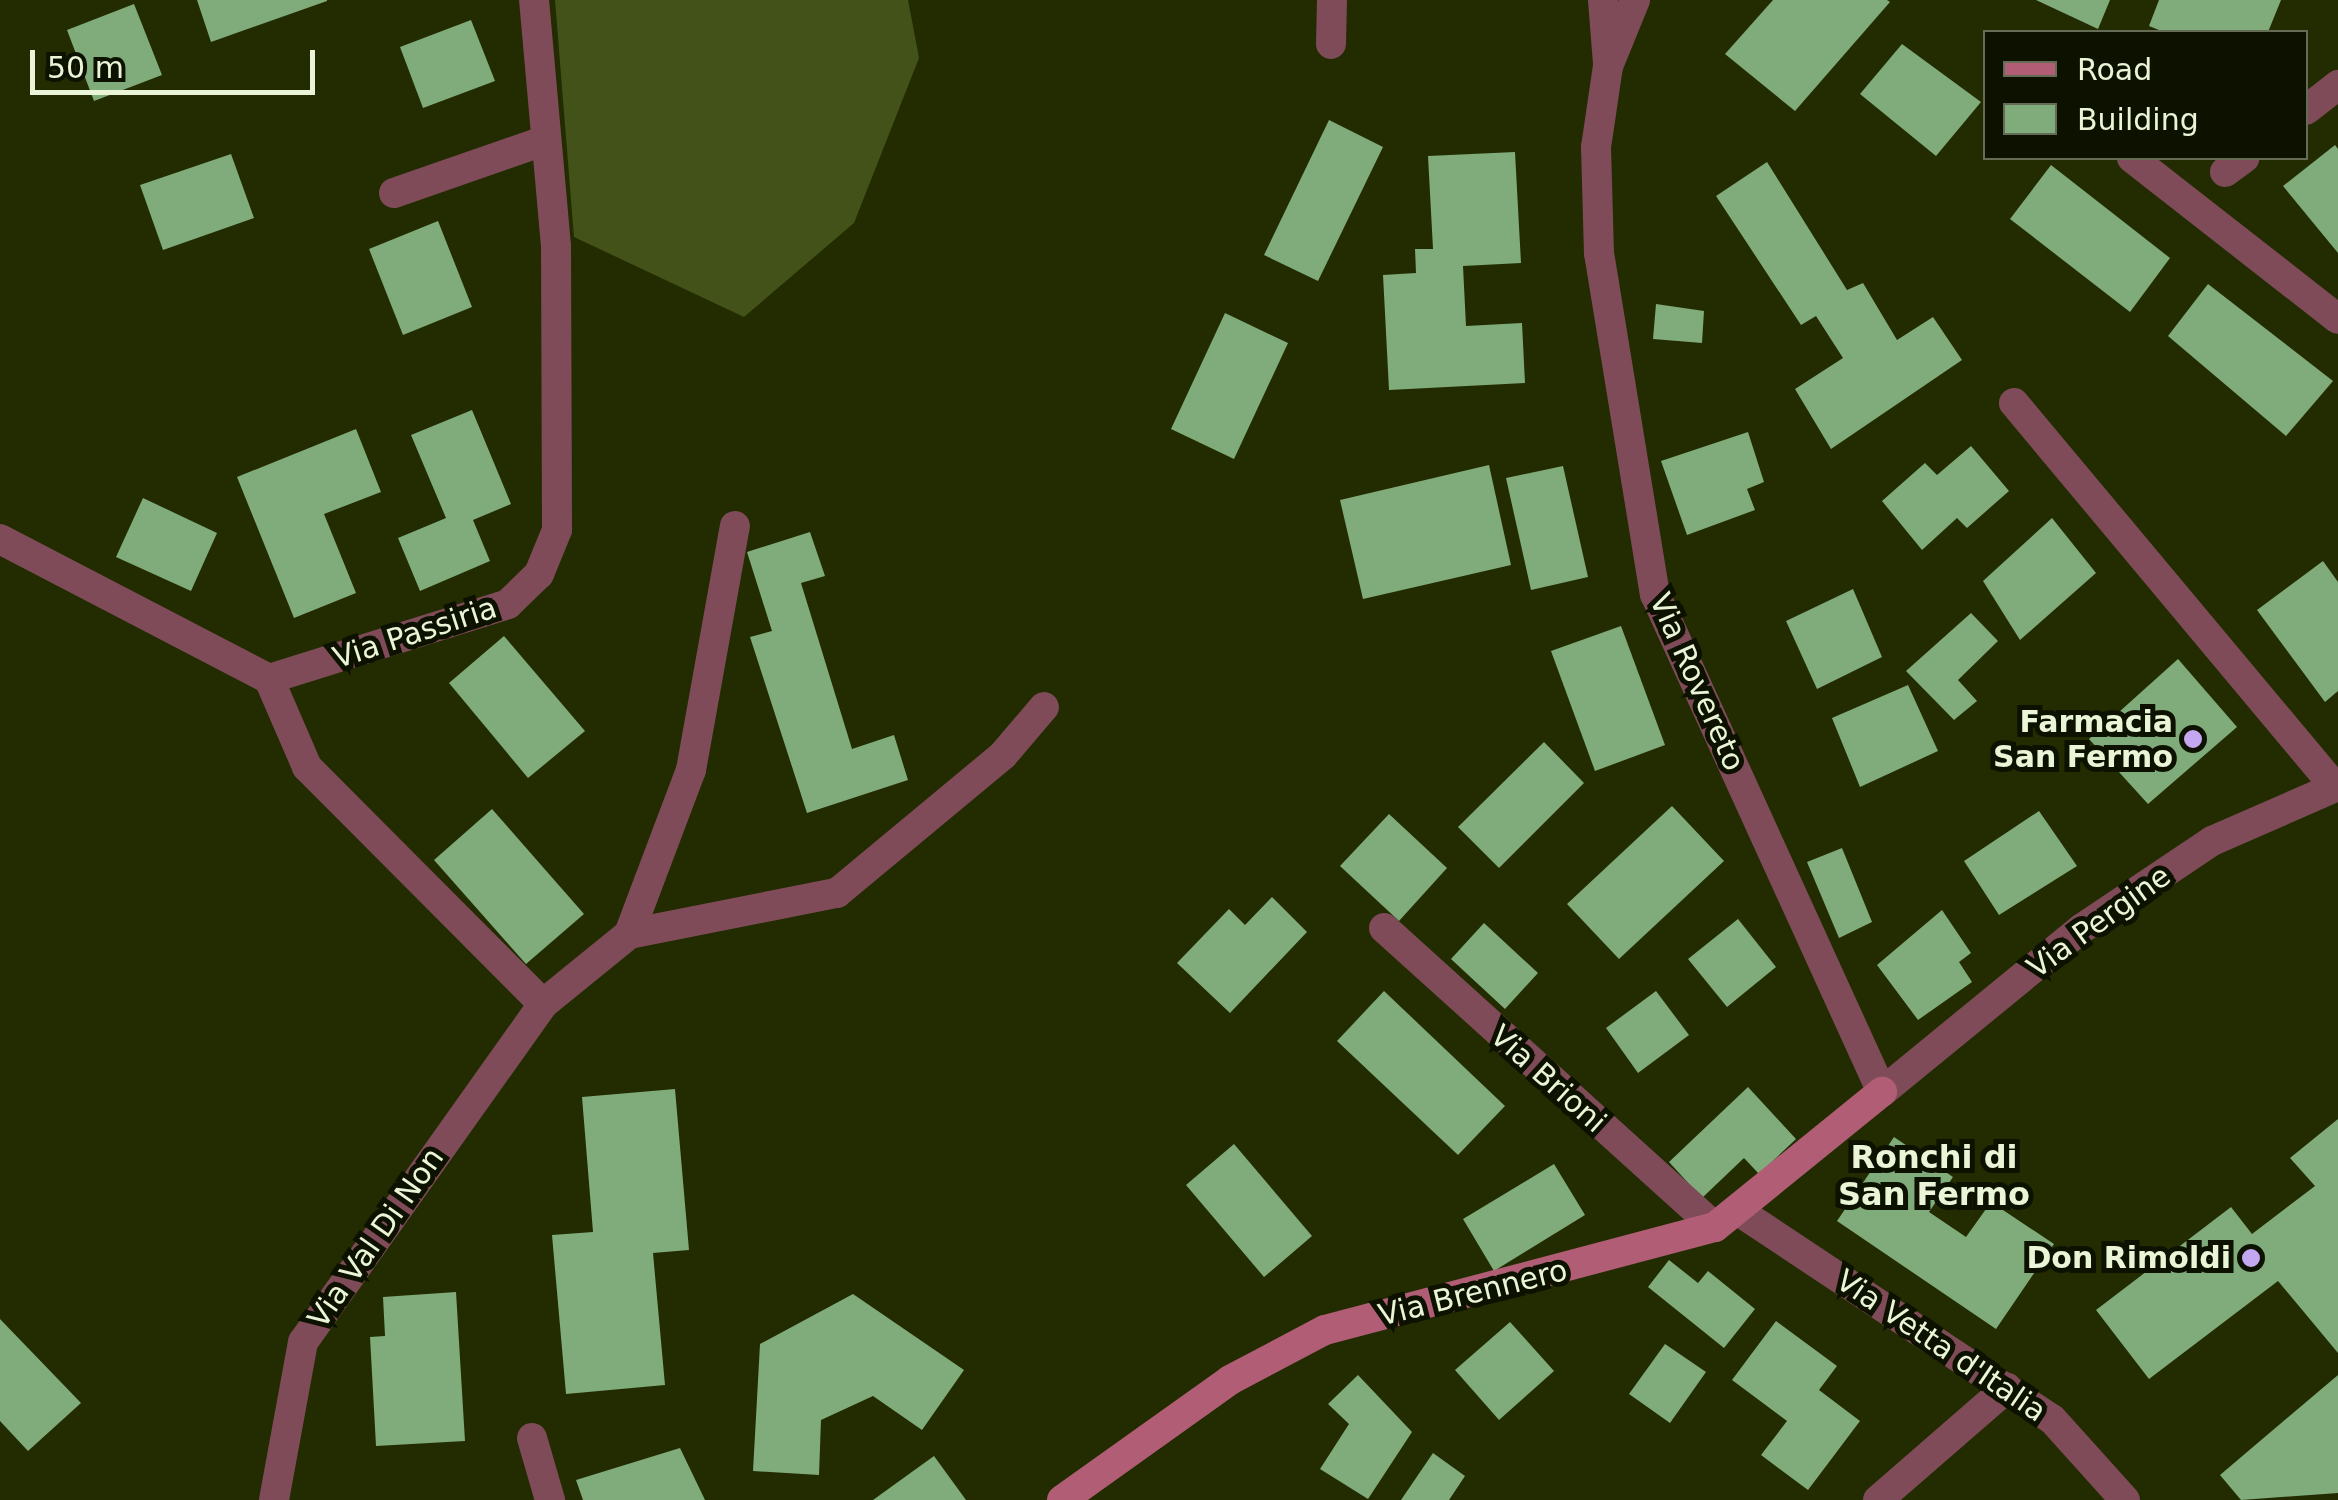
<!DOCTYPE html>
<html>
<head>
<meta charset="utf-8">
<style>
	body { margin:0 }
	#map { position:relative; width:2338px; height:1500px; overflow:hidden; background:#222c00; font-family:"DejaVu Sans",sans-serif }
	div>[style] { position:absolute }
	.forest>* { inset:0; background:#435219 }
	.building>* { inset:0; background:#80ab7b }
	.street>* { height:30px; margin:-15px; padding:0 15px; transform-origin:15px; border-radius:15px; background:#7f4b59 }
	.secondary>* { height:30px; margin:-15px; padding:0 15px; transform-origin:15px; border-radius:15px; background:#b05d75 }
	.dots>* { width:28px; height:28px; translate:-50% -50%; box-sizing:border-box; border:5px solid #0d1200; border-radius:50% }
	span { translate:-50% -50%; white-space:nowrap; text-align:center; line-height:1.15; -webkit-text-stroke:10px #0d1200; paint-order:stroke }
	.street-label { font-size:30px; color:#eaf4d6 }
	.poi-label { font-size:30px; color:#eaf4d6; font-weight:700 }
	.right { translate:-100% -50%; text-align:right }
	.neighbourhood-label { font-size:32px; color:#eaf4d6; font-weight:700 }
	.legend { position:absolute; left:1983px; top:30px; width:325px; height:130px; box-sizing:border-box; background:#0d1200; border:2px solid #656c56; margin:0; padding:12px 18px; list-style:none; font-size:30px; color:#eaf4d6 }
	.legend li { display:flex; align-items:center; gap:20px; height:50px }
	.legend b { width:50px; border:2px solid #656c56 }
	.scale { position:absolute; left:30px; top:50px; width:285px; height:45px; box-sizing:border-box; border:5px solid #eaf4d6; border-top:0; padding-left:12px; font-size:30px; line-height:35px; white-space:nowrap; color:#eaf4d6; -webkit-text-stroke:8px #0d1200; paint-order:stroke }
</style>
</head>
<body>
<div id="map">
	<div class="forest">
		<div style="clip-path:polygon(555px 0,908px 0,919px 58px,854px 223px,744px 317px,574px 237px)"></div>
	</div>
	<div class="building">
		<div style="clip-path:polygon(197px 0,327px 0,327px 1px,211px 42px)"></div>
		<div style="clip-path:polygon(1773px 0,1887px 0,1890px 2px,1795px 111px,1725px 54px)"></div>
		<div style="clip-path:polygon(2036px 0,2110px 0,2098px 29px)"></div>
		<div style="clip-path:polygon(2159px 0,2281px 0,2268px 32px,2164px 32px,2149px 26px)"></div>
		<div style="clip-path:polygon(134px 4px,162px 75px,94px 101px,67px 30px)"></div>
		<div style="clip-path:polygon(471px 20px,495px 81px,423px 108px,400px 47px)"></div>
		<div style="clip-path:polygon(1902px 44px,1981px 102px,1936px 156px,1860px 94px)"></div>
		<div style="clip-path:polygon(1329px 120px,1383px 147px,1318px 281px,1264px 255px)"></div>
		<div style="clip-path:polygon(2335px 145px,2338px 149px,2338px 253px,2283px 186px)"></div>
		<div style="clip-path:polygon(1515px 152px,1521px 263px,1463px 266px,1466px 326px,1522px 323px,1525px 383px,1389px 390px,1383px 275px,1416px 273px,1415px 249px,1433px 249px,1428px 156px)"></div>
		<div style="clip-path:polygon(231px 154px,254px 218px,163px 250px,140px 185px)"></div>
		<div style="clip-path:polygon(1767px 162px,1847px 290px,1863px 283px,1897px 340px,1933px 317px,1962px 360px,1831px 449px,1795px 389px,1843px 358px,1816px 316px,1801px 325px,1716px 196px)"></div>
		<div style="clip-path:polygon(2051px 165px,2170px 258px,2130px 312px,2010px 219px)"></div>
		<div style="clip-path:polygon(438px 221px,472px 307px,403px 335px,369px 249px)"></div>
		<div style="clip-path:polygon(2208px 284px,2333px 381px,2286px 436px,2168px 336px)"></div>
		<div style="clip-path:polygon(1656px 304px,1704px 311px,1702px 343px,1653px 339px)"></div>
		<div style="clip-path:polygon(1225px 313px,1288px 343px,1234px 459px,1171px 429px)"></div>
		<div style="clip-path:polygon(472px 410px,511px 504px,473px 520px,490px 561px,420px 591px,398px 538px,446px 518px,411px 435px)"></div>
		<div style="clip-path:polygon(356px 429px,381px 492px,324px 514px,356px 593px,294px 618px,237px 477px)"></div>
		<div style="clip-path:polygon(1748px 432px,1764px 482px,1747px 489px,1755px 510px,1687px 535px,1661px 461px)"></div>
		<div style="clip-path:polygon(1971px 446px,2009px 491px,1967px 528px,1957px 518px,1922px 550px,1882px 501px,1925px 463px,1937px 475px)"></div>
		<div style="clip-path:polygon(1489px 465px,1511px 565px,1363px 599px,1340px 500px)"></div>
		<div style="clip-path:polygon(1563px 466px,1588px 577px,1531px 590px,1506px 478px)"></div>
		<div style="clip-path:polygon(143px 498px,217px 533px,191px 591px,116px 557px)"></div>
		<div style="clip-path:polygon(2052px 518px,2096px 573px,2020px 640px,1983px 581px)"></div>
		<div style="clip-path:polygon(810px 532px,825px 576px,801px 583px,852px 749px,894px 735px,908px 780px,807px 813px,750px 637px,772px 631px,747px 552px)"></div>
		<div style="clip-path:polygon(2323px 561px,2338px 582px,2338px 691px,2325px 702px,2257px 610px)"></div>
		<div style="clip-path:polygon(1853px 589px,1882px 657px,1817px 689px,1786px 621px)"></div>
		<div style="clip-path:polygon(1971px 613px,1998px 641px,1958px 680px,1977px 701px,1954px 720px,1906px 671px)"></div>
		<div style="clip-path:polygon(1621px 626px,1665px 745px,1595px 771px,1551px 651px)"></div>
		<div style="clip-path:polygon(504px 636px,585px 731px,528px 778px,449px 683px)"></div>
		<div style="clip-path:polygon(2178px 659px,2237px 727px,2148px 804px,2089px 739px)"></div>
		<div style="clip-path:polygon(1908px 685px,1938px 751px,1860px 787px,1832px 718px)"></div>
		<div style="clip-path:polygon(1544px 742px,1584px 783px,1499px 868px,1458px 827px)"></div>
		<div style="clip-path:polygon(1672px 806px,1724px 861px,1619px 959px,1567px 904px)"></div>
		<div style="clip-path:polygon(492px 809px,584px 914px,526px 964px,434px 860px)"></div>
		<div style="clip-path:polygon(2039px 811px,2077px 866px,1999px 915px,1964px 861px)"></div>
		<div style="clip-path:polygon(1389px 814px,1447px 868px,1399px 921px,1340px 866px)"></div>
		<div style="clip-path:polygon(1842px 848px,1872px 922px,1839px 938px,1807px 862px)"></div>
		<div style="clip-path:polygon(1272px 897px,1307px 932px,1230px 1013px,1177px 963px,1229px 909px,1245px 925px)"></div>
		<div style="clip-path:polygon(1942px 910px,1971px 953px,1959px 962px,1972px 982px,1918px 1020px,1877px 965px)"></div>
		<div style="clip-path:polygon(1738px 919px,1776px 967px,1727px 1007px,1688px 959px)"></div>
		<div style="clip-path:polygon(1484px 923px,1538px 973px,1505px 1009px,1451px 959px)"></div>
		<div style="clip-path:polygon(1384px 991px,1505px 1106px,1458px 1155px,1337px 1041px)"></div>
		<div style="clip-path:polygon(1656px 991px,1689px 1035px,1638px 1073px,1606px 1028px)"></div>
		<div style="clip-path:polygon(1748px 1087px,1796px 1139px,1759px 1174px,1744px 1158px,1702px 1198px,1669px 1162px)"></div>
		<div style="clip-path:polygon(675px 1089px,689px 1250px,653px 1253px,665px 1385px,566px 1394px,552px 1235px,593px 1232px,582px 1097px)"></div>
		<div style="clip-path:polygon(2338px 1119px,2338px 1353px,2278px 1281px,2149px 1379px,2096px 1310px,2231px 1207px,2252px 1234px,2315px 1186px,2290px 1158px)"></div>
		<div style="clip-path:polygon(1894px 1137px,1953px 1177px,1929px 1212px,1966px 1237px,1991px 1202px,2054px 1244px,1996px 1329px,1837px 1221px)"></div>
		<div style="clip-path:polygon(1234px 1144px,1312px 1236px,1264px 1277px,1186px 1185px)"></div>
		<div style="clip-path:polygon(1554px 1164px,1585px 1215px,1494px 1271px,1463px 1219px)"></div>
		<div style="clip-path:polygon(1669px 1260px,1698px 1283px,1708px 1271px,1755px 1309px,1724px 1348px,1648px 1287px)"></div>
		<div style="clip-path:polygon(456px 1292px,465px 1441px,376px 1446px,370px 1337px,385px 1336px,383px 1297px)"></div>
		<div style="clip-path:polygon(853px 1294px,964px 1370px,922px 1430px,873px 1396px,821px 1420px,819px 1475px,753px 1471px,760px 1344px)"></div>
		<div style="clip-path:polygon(0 1319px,81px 1403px,28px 1451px,0 1421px)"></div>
		<div style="clip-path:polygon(1776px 1321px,1837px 1366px,1819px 1390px,1860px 1421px,1808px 1490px,1761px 1455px,1787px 1421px,1732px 1380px)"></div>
		<div style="clip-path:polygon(1510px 1322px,1554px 1371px,1499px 1420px,1455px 1370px)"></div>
		<div style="clip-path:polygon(1665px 1344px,1706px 1372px,1670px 1423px,1629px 1394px)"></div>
		<div style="clip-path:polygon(1358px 1375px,1412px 1432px,1368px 1499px,1320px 1469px,1349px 1424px,1328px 1404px)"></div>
		<div style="clip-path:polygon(2338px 1375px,2338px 1493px,2241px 1500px,2220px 1475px)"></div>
		<div style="clip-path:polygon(680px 1448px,705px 1500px,583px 1500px,576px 1480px)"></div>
		<div style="clip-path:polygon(1433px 1453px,1465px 1476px,1449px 1500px,1401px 1500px)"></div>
		<div style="clip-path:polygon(934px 1456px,966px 1500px,873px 1500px)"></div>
	</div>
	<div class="street">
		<div style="left:1603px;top:0;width:63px;rotate:85.5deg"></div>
		<div style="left:1635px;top:0;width:71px;rotate:112.2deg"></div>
		<div style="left:1608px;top:66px;width:82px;rotate:98.4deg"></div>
		<div style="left:1596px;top:147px;width:106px;rotate:88.4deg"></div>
		<div style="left:1599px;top:253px;width:346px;rotate:80.7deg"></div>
		<div style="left:1655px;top:594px;width:547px;rotate:65.5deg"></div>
		<div style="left:1882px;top:1092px;width:257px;rotate:-39.3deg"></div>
		<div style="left:2081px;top:929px;width:158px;rotate:-33.9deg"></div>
		<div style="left:2212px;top:841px;width:137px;rotate:-23.6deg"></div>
		<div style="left:1331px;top:44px;width:44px;rotate:-88.7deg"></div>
		<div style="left:2306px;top:110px;width:41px;rotate:-38deg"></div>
		<div style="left:2132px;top:158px;width:261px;rotate:38deg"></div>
		<div style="left:2225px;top:172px;width:24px;rotate:-36deg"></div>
		<div style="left:394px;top:193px;width:161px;rotate:-19.2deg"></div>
		<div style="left:2014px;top:403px;width:500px;rotate:50.11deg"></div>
		<div style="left:0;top:539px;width:303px;rotate:27.5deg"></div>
		<div style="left:269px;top:679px;width:250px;rotate:-17.4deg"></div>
		<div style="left:508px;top:604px;width:43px;rotate:-44.1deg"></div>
		<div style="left:539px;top:574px;width:48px;rotate:-67.8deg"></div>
		<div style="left:557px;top:530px;width:284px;rotate:-90.2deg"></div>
		<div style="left:556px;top:246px;width:247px;rotate:-95.1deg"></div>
		<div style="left:269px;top:679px;width:96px;rotate:66.6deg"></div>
		<div style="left:307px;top:767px;width:334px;rotate:45.1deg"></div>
		<div style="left:1384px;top:928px;width:446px;rotate:42.1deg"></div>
		<div style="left:629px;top:934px;width:175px;rotate:-69.3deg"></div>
		<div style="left:691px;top:770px;width:248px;rotate:-79.8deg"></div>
		<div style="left:1740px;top:1212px;width:374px;rotate:33.6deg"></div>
		<div style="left:2052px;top:1419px;width:109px;rotate:48deg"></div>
		<div style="left:532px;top:1438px;width:65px;rotate:73.8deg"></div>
		<div style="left:274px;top:1500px;width:161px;rotate:-79.6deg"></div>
		<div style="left:303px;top:1342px;width:415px;rotate:-54.6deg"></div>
		<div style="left:543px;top:1004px;width:111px;rotate:-39.1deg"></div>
		<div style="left:629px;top:934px;width:212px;rotate:-11.2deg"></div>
		<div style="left:837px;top:893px;width:216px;rotate:-39.7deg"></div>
		<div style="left:1003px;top:755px;width:63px;rotate:-49.5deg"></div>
		<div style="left:1878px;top:1500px;width:171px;rotate:-41deg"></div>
	</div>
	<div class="secondary">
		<div style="left:1062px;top:1500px;width:206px;rotate:-35.5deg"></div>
		<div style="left:1230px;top:1380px;width:107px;rotate:-27.8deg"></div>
		<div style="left:1325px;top:1330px;width:403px;rotate:-14.8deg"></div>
		<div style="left:1715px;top:1227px;width:215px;rotate:-39deg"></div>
	</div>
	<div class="dots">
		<div style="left:2193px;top:739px;background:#c4a7f1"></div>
		<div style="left:2251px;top:1258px;background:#c4a7f1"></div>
	</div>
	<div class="street-label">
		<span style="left:415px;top:633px;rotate:-18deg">Via Passiria</span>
		<span style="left:1697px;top:682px;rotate:66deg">Via Rovereto</span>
		<span style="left:2099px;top:922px;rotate:-36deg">Via Pergine</span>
		<span style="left:1548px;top:1079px;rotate:42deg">Via Brioni</span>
		<span style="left:376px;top:1238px;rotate:-55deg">Via Val Di Non</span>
		<span style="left:1473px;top:1293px;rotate:-14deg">Via Brennero</span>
		<span style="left:1941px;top:1346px;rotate:34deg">Via Vetta d'Italia</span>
	</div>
	<div class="poi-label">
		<span class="right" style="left:2173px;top:739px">Farmacia<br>San Fermo</span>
		<span class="right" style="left:2231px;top:1258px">Don Rimoldi</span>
	</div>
	<div class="neighbourhood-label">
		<span style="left:1934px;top:1176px">Ronchi di<br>San Fermo</span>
	</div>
	<ul class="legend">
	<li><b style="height:12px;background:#b05d75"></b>Road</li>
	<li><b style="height:28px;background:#80ab7b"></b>Building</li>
	</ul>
	<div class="scale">50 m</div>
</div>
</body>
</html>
